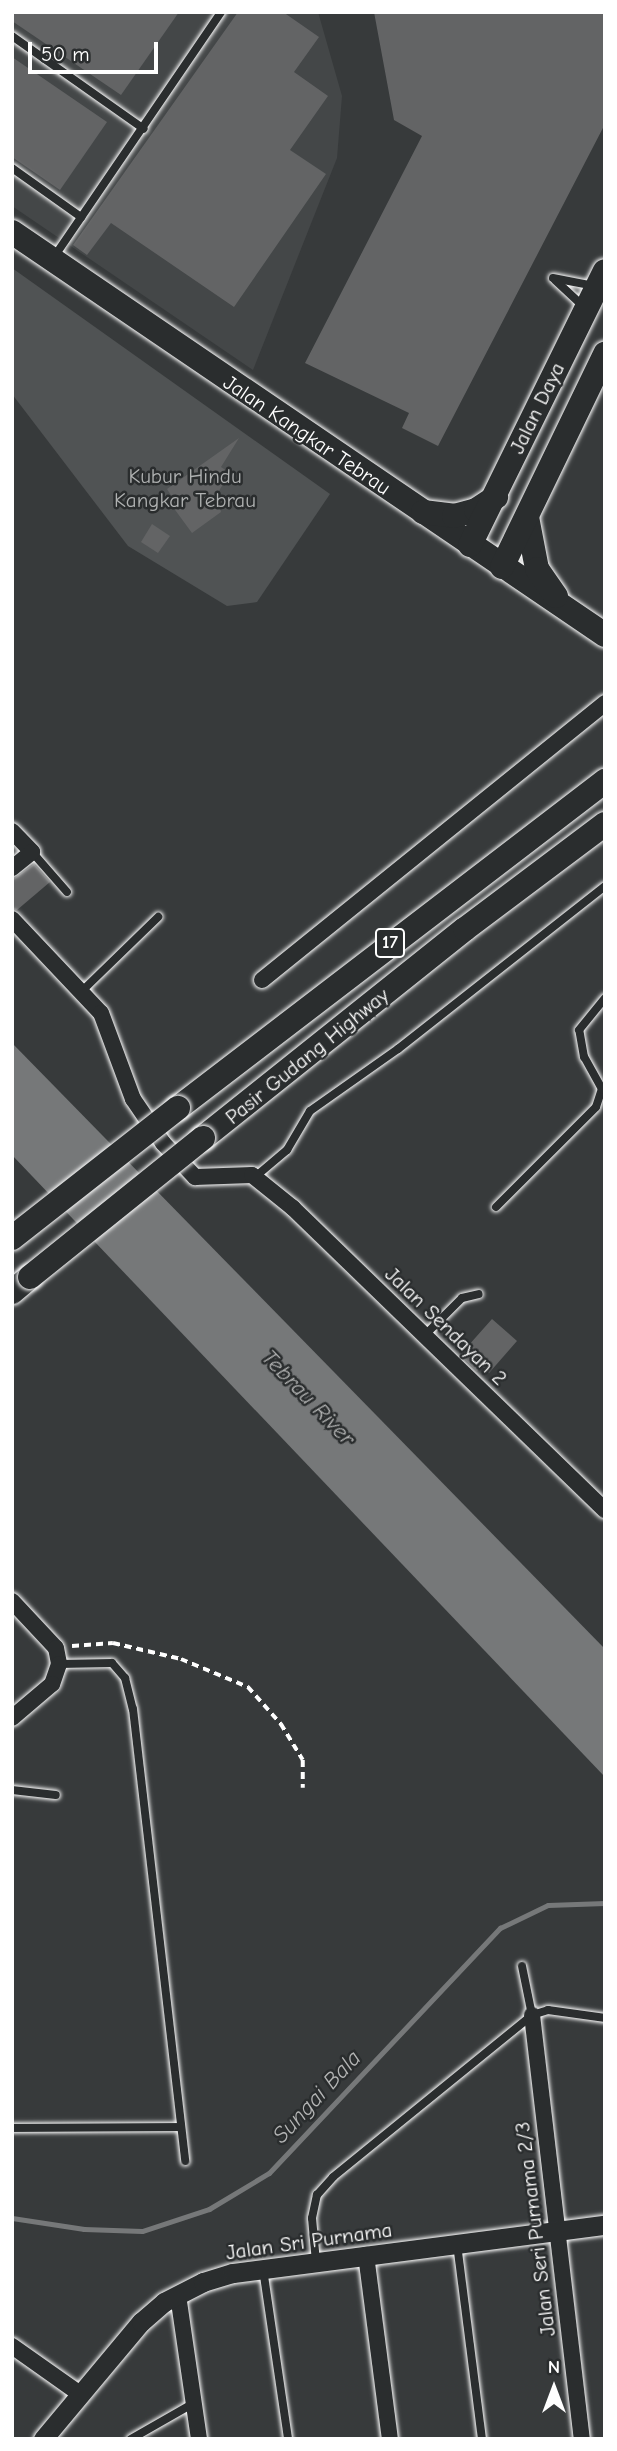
<!DOCTYPE html>
<html>
<head>
<meta charset="utf-8">
<style>
	body { margin:0 }
	#map { position:relative; width:617px; height:2451px; overflow:hidden; background:#373a3b; font-family:"Comic Neue",sans-serif }
	div>[style] { position:absolute }
	.built>* { inset:0; background:#444748 }
	.green>* { inset:0; background:#505354 }
	.water>* { inset:0; background:#767879 }
	.stream>* { height:5px; margin:-2.5px; padding:0 2.5px; transform-origin:2.5px; border-radius:2.5px; background:#767879 }
	.building>* { inset:0; background:#636465 }
	.path>* { height:3.5px; margin-top:-1.75px; transform-origin:0; background:repeating-linear-gradient(90deg,#fff 0 7px,transparent 0 12px) }
	.roads { filter:drop-shadow(0 0 2px #fff) drop-shadow(0 0 2px #fff) }
	.service>* { height:8px; margin:-4px; padding:0 4px; transform-origin:4px; border-radius:4px; background:#2a2d2e }
	.minor>* { height:16px; margin:-8px; padding:0 8px; transform-origin:8px; border-radius:8px; background:#2a2d2e }
	.tertiary>* { height:19px; margin:-9.5px; padding:0 9.5px; transform-origin:9.5px; border-radius:9.5px; background:#2a2d2e }
	.primary>* { height:24px; margin:-12px; padding:0 12px; transform-origin:12px; border-radius:12px; background:#2a2d2e }
	.trunk>* { height:24px; margin:-12px; padding:0 12px; transform-origin:12px; border-radius:12px; background:#2a2d2e }
	.bridges { filter:drop-shadow(0 0 2px #fff) drop-shadow(0 0 2px #fff) }
	.trunk-bridge>* { height:24px; margin:-12px; padding:0 12px; transform-origin:12px; border-radius:12px; background:#2a2d2e }
	span { translate:-50% -50%; white-space:nowrap; text-align:center; line-height:1.15; -webkit-text-stroke:5px #2a2d2e; paint-order:stroke }
	.shield-label span { padding:2px 5px; background:#2a2d2e; border:2px solid; border-radius:5px; -webkit-text-stroke-width:0 }
	.shield-label { font-size:19px; color:#fff; font-weight:700 }
	.street-label { font-size:21px; color:#fff }
	.park-label { font-size:21px; color:#b0b2b2 }
	.water-label { font-size:23px; color:#b4b5b5; font-style:italic }
	.frame { position:absolute; inset:0; border:14px solid #fff; pointer-events:none }
	.north { position:absolute; left:519px; top:2353px; width:70px; height:70px; -webkit-text-stroke:5px #2a2d2e; paint-order:stroke; rotate:0deg; font-size:19px; font-weight:700; line-height:28px; text-align:center; color:#fff }
	.north::after { content:''; display:block; margin:auto; width:24px; height:32px; background:#fff; clip-path:polygon(50% 0,100% 100%,50% 72%,0 100%) }
	.scale { position:absolute; left:28px; top:42px; width:130px; height:32px; box-sizing:border-box; border:4px solid #fff; border-top:0; padding-left:9px; font-size:21px; line-height:24px; white-space:nowrap; color:#fff; -webkit-text-stroke:5px #2a2d2e; paint-order:stroke }
</style>
</head>
<body>
<div id="map">
	<div class="built">
		<div style="clip-path:polygon(12px 12px,318px 12px,342px 96px,337px 158px,253px 370px,12px 206px)"></div>
	</div>
	<div class="green">
		<div style="clip-path:polygon(12px 268px,330px 494px,257px 602px,227px 606px,128px 546px,12px 394px)"></div>
	</div>
	<div class="water">
		<div style="clip-path:polygon(12px 1043px,605px 1649px,605px 1777px,12px 1155px)"></div>
	</div>
	<div class="stream">
		<div style="left:12px;top:2218px;width:73px;rotate:8.7deg"></div>
		<div style="left:84px;top:2229px;width:58px;rotate:2deg"></div>
		<div style="left:142px;top:2231px;width:71px;rotate:-18.2deg"></div>
		<div style="left:209px;top:2209px;width:70px;rotate:-31deg"></div>
		<div style="left:269px;top:2173px;width:337px;rotate:-46.7deg"></div>
		<div style="left:500px;top:1928px;width:53px;rotate:-25.6deg"></div>
		<div style="left:548px;top:1905px;width:57px;rotate:-2deg"></div>
	</div>
	<div class="building">
		<div style="clip-path:polygon(12px 12px,179px 12px,121px 95px,12px 21px)"></div>
		<div style="clip-path:polygon(238px 12px,283px 12px,319px 37px,294px 72px,328px 96px,290px 150px,326px 174px,234px 307px,111px 223px,87px 255px,73px 245px)"></div>
		<div style="clip-path:polygon(374px 12px,605px 12px,605px 124px,438px 446px,402px 428px,409px 413px,305px 363px,422px 136px,394px 120px)"></div>
		<div style="clip-path:polygon(12px 57px,107px 122px,60px 190px,12px 157px)"></div>
		<div style="clip-path:polygon(239px 438px,221px 467px,230px 473px,217px 494px,221px 512px,192px 533px,170px 503px,174px 500px,167px 489px)"></div>
		<div style="clip-path:polygon(152px 524px,170px 536px,158px 553px,141px 542px)"></div>
		<div style="clip-path:polygon(34px 864px,50px 882px,17px 910px,12px 909px,12px 880px)"></div>
		<div style="clip-path:polygon(492px 1319px,517px 1341px,489px 1373px,482px 1366px,477px 1371px,460px 1355px)"></div>
	</div>
	<div class="path">
		<div style="left:72px;top:1646px;width:41px;rotate:-4.2deg"></div>
		<div style="left:113px;top:1643px;width:70px;rotate:13.2deg"></div>
		<div style="left:181px;top:1659px;width:73px;rotate:22.7deg"></div>
		<div style="left:248px;top:1687px;width:50px;rotate:48.3deg"></div>
		<div style="left:281px;top:1724px;width:42px;rotate:58.6deg"></div>
		<div style="left:303px;top:1760px;width:28px;rotate:90deg"></div>
	</div>
	<div class="roads">
		<div class="service">
			<div style="left:12px;top:36px;width:161px;rotate:35.2deg"></div>
			<div style="left:12px;top:168px;width:85px;rotate:35.4deg"></div>
			<div style="left:54px;top:257px;width:297px;rotate:-55.7deg"></div>
			<div style="left:553px;top:278px;width:43px;rotate:10.8deg"></div>
			<div style="left:555px;top:280px;width:40px;rotate:43deg"></div>
			<div style="left:32px;top:852px;width:53px;rotate:48.8deg"></div>
			<div style="left:83px;top:990px;width:105px;rotate:-44.2deg"></div>
			<div style="left:255px;top:1177px;width:42px;rotate:-40.2deg"></div>
			<div style="left:287px;top:1150px;width:45px;rotate:-59.5deg"></div>
			<div style="left:310px;top:1111px;width:108px;rotate:-35.2deg"></div>
			<div style="left:398px;top:1049px;width:263px;rotate:-38.2deg"></div>
			<div style="left:496px;top:1207px;width:141px;rotate:-45deg"></div>
			<div style="left:596px;top:1107px;width:19px;rotate:-72deg"></div>
			<div style="left:602px;top:1089px;width:37px;rotate:-119deg"></div>
			<div style="left:584px;top:1057px;width:27px;rotate:-100deg"></div>
			<div style="left:579px;top:1030px;width:41px;rotate:-50.9deg"></div>
			<div style="left:425px;top:1335px;width:52px;rotate:-45deg"></div>
			<div style="left:462px;top:1298px;width:17px;rotate:-13deg"></div>
			<div style="left:59px;top:1664px;width:53px;rotate:-1.1deg"></div>
			<div style="left:112px;top:1663px;width:20px;rotate:49deg"></div>
			<div style="left:125px;top:1678px;width:32px;rotate:76deg"></div>
			<div style="left:133px;top:1709px;width:455px;rotate:83.4deg"></div>
			<div style="left:12px;top:1790px;width:44px;rotate:6.5deg"></div>
			<div style="left:522px;top:1966px;width:50px;rotate:78.5deg"></div>
			<div style="left:12px;top:2128px;width:169px;rotate:-0.3deg"></div>
			<div style="left:457px;top:2244px;width:197px;rotate:82.7deg"></div>
			<div style="left:316px;top:2262px;width:44px;rotate:-95.2deg"></div>
			<div style="left:312px;top:2218px;width:24px;rotate:-78deg"></div>
			<div style="left:317px;top:2195px;width:24px;rotate:-48deg"></div>
			<div style="left:333px;top:2177px;width:257px;rotate:-39.1deg"></div>
			<div style="left:532px;top:2015px;width:17px;rotate:-17deg"></div>
			<div style="left:548px;top:2010px;width:58px;rotate:8deg"></div>
			<div style="left:263px;top:2269px;width:172px;rotate:81.6deg"></div>
			<div style="left:131px;top:2439px;width:73px;rotate:-29.7deg"></div>
		</div>
		<div class="minor">
			<div style="left:12px;top:831px;width:29px;rotate:46deg"></div>
			<div style="left:32px;top:852px;width:26px;rotate:141deg"></div>
			<div style="left:12px;top:919px;width:129px;rotate:46.6deg"></div>
			<div style="left:101px;top:1013px;width:92px;rotate:69.6deg"></div>
			<div style="left:133px;top:1099px;width:53px;rotate:55.7deg"></div>
			<div style="left:163px;top:1143px;width:47px;rotate:46.7deg"></div>
			<div style="left:195px;top:1177px;width:57px;rotate:-2deg"></div>
			<div style="left:252px;top:1175px;width:53px;rotate:38.8deg"></div>
			<div style="left:293px;top:1208px;width:434px;rotate:44.1deg"></div>
			<div style="left:262px;top:980px;width:441px;rotate:-38.9deg"></div>
			<div style="left:12px;top:1601px;width:64px;rotate:46.9deg"></div>
			<div style="left:56px;top:1648px;width:16px;rotate:79deg"></div>
			<div style="left:59px;top:1664px;width:21px;rotate:109deg"></div>
			<div style="left:52px;top:1684px;width:52px;rotate:139.6deg"></div>
			<div style="left:532px;top:2015px;width:427px;rotate:83.3deg"></div>
			<div style="left:366px;top:2255px;width:186px;rotate:82.6deg"></div>
			<div style="left:178px;top:2295px;width:146px;rotate:81.7deg"></div>
			<div style="left:12px;top:2346px;width:83px;rotate:35.2deg"></div>
		</div>
		<div class="tertiary">
			<div style="left:43px;top:2439px;width:153px;rotate:-50.1deg"></div>
			<div style="left:141px;top:2322px;width:30px;rotate:-41deg"></div>
			<div style="left:164px;top:2302px;width:44px;rotate:-27.1deg"></div>
			<div style="left:203px;top:2282px;width:31px;rotate:-17deg"></div>
			<div style="left:233px;top:2273px;width:375px;rotate:-7.4deg"></div>
		</div>
		<div class="primary">
			<div style="left:12px;top:232px;width:717px;rotate:34.2deg"></div>
			<div style="left:423px;top:512px;width:31px;rotate:7deg"></div>
			<div style="left:454px;top:516px;width:23px;rotate:-15deg"></div>
			<div style="left:476px;top:510px;width:24px;rotate:-33deg"></div>
			<div style="left:527px;top:517px;width:53px;rotate:79.1deg"></div>
			<div style="left:537px;top:569px;width:33px;rotate:55deg"></div>
			<div style="left:470px;top:545px;width:305px;rotate:-63.8deg"></div>
			<div style="left:502px;top:567px;width:237px;rotate:-64.2deg"></div>
		</div>
		<div class="trunk">
			<div style="left:178px;top:1108px;width:538px;rotate:-37.45deg"></div>
			<div style="left:203px;top:1138px;width:335px;rotate:-38.6deg"></div>
			<div style="left:465px;top:929px;width:175px;rotate:-36.9deg"></div>
			<div style="left:12px;top:1292px;width:23px;rotate:-40deg"></div>
		</div>
	</div>
	<div class="bridges">
		<div class="trunk-bridge">
			<div style="left:12px;top:1238px;width:211px;rotate:-38.1deg"></div>
			<div style="left:30px;top:1277px;width:222px;rotate:-38.8deg"></div>
		</div>
	</div>
	<div class="shield-label">
		<span style="left:390px;top:943px">17</span>
	</div>
	<div class="street-label">
		<span style="left:537px;top:408px;rotate:-64deg">Jalan Daya</span>
		<span style="left:307px;top:435px;rotate:34deg">Jalan Kangkar Tebrau</span>
		<span style="left:307px;top:1056px;rotate:-39deg">Pasir Gudang Highway</span>
		<span style="left:446px;top:1326px;rotate:44deg">Jalan Sendayan 2</span>
		<span style="left:535px;top:2229px;rotate:-97deg">Jalan Seri Purnama 2/3</span>
		<span style="left:309px;top:2241px;rotate:-8deg">Jalan Sri Purnama</span>
	</div>
	<div class="park-label">
		<span style="left:185px;top:488px">Kubur Hindu<br>Kangkar Tebrau</span>
	</div>
	<div class="water-label">
		<span style="left:308px;top:1398px;rotate:46deg">Tebrau River</span>
		<span style="left:317px;top:2097px;rotate:-47deg">Sungai Bala</span>
	</div>
	<div class="frame"></div>
	<div class="north">N</div>
	<div class="scale">50 m</div>
</div>
</body>
</html>
